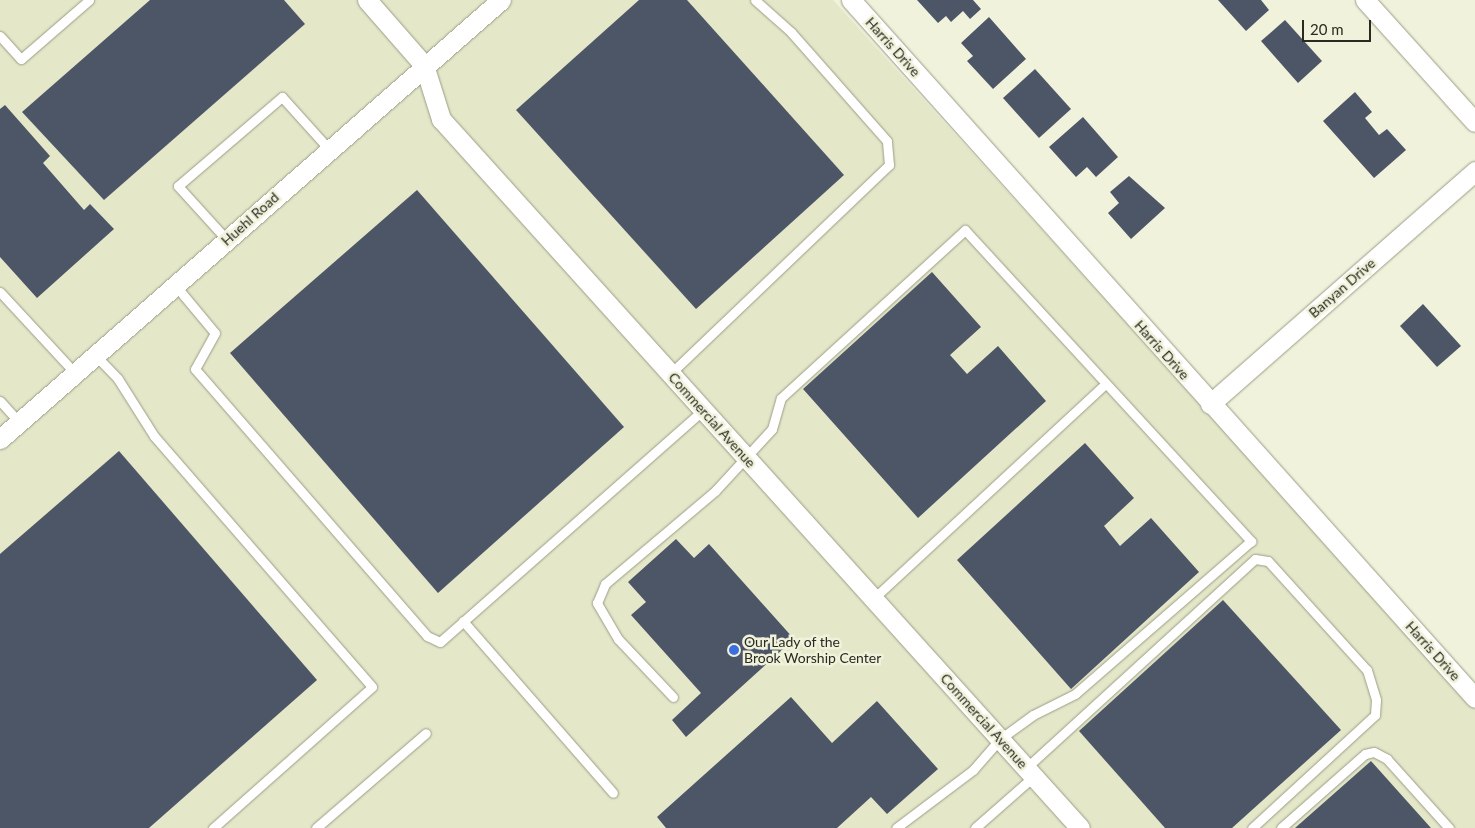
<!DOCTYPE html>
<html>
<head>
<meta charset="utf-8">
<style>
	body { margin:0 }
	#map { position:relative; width:1475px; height:828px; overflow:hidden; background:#f0f2db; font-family:Lato,sans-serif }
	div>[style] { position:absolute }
	.built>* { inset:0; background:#e4e7c8 }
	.building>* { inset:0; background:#4d5667 }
	.roads { filter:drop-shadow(0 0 1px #9b9d87) drop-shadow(0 0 1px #9b9d87) }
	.lane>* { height:9px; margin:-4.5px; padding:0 4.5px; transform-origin:4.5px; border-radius:4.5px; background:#fff }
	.street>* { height:19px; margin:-9.5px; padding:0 9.5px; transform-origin:9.5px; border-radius:9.5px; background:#fff }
	.dots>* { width:14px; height:14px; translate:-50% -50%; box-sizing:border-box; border:2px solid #f0f2db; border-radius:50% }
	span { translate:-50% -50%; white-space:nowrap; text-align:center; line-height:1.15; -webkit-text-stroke:5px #f0f2db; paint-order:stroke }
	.street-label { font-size:14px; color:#292a21 }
	.poi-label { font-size:14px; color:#292a21 }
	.left { translate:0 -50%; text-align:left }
	.scale { position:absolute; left:1302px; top:20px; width:69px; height:22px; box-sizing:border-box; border:2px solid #292a21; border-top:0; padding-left:6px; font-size:15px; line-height:18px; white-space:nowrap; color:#292a21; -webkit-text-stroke:4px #f0f2db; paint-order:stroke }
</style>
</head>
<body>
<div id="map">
	<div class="built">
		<div style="clip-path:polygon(0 0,833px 0,1475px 706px,1475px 828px,0 828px)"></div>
	</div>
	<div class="building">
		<div style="clip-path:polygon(150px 0,284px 0,305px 24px,104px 200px,22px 112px)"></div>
		<div style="clip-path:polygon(639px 0,687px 0,844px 175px,696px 309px,516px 110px)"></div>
		<div style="clip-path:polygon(917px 0,973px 0,981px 9px,970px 19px,963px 11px,951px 22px,946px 16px,938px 23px)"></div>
		<div style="clip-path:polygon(1218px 0,1261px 0,1269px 10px,1246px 31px)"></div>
		<div style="clip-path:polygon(989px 17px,1026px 59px,993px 89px,967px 61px,973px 56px,961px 43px)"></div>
		<div style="clip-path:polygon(1285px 20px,1322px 61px,1298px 83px,1261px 41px)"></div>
		<div style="clip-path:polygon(1035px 69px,1071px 109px,1039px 138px,1003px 98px)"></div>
		<div style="clip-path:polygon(1355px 92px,1372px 112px,1365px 118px,1379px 135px,1387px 129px,1406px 150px,1374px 178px,1323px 121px)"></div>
		<div style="clip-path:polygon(5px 105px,50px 156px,43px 163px,84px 210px,90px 204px,114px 229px,37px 298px,0 257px,0 109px)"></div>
		<div style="clip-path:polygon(1083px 117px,1118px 157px,1096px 177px,1087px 167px,1076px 177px,1049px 147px)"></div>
		<div style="clip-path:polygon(1129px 176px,1165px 208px,1131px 239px,1108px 213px,1119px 203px,1110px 192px)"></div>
		<div style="clip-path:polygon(417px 190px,624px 427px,438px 593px,230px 353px)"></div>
		<div style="clip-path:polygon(932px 272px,981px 327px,950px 355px,967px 374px,998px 346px,1046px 401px,918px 518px,803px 389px)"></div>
		<div style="clip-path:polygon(1423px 304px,1461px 346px,1437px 367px,1400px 326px)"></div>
		<div style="clip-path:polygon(1085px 443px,1134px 498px,1104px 526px,1120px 546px,1151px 518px,1199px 572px,1071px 689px,957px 560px)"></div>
		<div style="clip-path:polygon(119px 451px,317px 680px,149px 828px,0 828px,0 554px)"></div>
		<div style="clip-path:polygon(676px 539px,694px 558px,709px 544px,794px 639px,686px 737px,672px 720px,701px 693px,631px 615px,646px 602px,628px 582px)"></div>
		<div style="clip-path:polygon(1223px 600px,1341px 730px,1232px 828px,1165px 828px,1079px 731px)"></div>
		<div style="clip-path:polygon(791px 697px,832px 743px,877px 701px,938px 769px,887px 814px,871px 797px,837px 828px,666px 828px,657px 817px)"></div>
		<div style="clip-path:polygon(1371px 761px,1431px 828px,1295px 828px)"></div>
	</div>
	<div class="roads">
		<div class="lane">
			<div style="left:0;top:36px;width:31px;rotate:48deg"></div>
			<div style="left:21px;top:59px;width:90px;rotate:-40.9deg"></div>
			<div style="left:227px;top:240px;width:73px;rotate:-132.2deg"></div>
			<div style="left:178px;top:186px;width:137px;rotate:-40.6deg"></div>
			<div style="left:282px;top:97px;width:69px;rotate:48deg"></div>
			<div style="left:175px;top:285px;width:62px;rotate:50.2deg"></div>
			<div style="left:215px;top:333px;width:41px;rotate:119.1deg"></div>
			<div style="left:195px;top:369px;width:354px;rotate:49deg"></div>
			<div style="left:427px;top:636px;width:14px;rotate:25deg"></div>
			<div style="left:440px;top:642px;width:351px;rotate:-41.4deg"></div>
			<div style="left:0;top:292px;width:110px;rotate:47.2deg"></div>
			<div style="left:95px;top:355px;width:33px;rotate:46deg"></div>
			<div style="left:118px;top:379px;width:67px;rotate:57.7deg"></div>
			<div style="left:154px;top:436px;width:332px;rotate:49deg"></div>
			<div style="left:372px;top:687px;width:213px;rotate:138.4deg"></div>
			<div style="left:670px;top:374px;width:303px;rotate:-43.7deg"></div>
			<div style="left:889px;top:165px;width:24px;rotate:-95deg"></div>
			<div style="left:887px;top:141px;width:145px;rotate:-131.4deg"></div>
			<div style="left:791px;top:32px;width:48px;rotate:-138.4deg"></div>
			<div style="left:0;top:401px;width:28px;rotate:48deg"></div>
			<div style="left:873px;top:599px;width:316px;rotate:-42.8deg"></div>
			<div style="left:463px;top:621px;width:228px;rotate:48.9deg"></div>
			<div style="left:673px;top:697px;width:80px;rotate:-133.5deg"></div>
			<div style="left:618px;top:639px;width:42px;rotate:-120.3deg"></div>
			<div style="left:597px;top:603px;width:21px;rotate:-67deg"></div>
			<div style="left:605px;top:584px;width:144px;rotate:-40.2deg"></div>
			<div style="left:715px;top:491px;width:84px;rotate:-47.4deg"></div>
			<div style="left:772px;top:429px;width:32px;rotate:-74deg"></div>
			<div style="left:781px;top:398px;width:249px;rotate:-42.4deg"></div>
			<div style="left:965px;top:230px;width:423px;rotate:47.4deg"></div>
			<div style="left:1251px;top:541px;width:233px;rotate:139deg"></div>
			<div style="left:1075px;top:694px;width:47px;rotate:153.4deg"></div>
			<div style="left:1033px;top:715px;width:41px;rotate:144deg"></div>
			<div style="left:1000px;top:739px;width:41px;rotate:131.1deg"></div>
			<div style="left:973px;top:770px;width:96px;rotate:143deg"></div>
			<div style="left:1026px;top:768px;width:310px;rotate:-42.4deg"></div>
			<div style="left:1255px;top:559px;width:13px;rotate:9deg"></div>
			<div style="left:1268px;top:561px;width:147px;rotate:47.8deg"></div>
			<div style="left:1367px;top:670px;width:31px;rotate:73deg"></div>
			<div style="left:1376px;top:700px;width:15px;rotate:94deg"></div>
			<div style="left:1375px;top:715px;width:167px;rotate:137.4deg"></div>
			<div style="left:316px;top:828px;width:145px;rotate:-40.8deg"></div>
			<div style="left:975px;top:828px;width:79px;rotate:-41.4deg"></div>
			<div style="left:1281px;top:828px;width:112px;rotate:-41.4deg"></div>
			<div style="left:1365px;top:754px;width:9px;rotate:-13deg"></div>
			<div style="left:1374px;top:752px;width:15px;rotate:28deg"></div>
			<div style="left:1387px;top:759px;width:93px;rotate:48.1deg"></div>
		</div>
		<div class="street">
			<div style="left:367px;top:0;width:86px;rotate:48.8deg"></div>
			<div style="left:424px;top:65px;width:57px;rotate:72.5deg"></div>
			<div style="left:441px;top:119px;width:954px;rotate:47.97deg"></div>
			<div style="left:851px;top:0;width:936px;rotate:48.2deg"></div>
			<div style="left:1365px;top:0;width:164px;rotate:48deg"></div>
			<div style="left:1210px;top:404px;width:353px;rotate:-41.3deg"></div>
			<div style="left:0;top:439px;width:666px;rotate:-41.23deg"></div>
		</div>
	</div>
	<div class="dots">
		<div style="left:734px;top:650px;background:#3b6ede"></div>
	</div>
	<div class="street-label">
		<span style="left:893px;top:47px;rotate:48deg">Harris Drive</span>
		<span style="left:250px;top:219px;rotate:-42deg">Huehl Road</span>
		<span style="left:1342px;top:288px;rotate:-41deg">Banyan Drive</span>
		<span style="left:1162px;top:350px;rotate:48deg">Harris Drive</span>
		<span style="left:712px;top:420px;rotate:48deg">Commercial Avenue</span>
		<span style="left:1433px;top:651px;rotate:48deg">Harris Drive</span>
		<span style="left:984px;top:721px;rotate:48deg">Commercial Avenue</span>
	</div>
	<div class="poi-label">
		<span class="left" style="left:744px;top:650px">Our Lady of the<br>Brook Worship Center</span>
	</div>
	<div class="scale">20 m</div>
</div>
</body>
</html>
